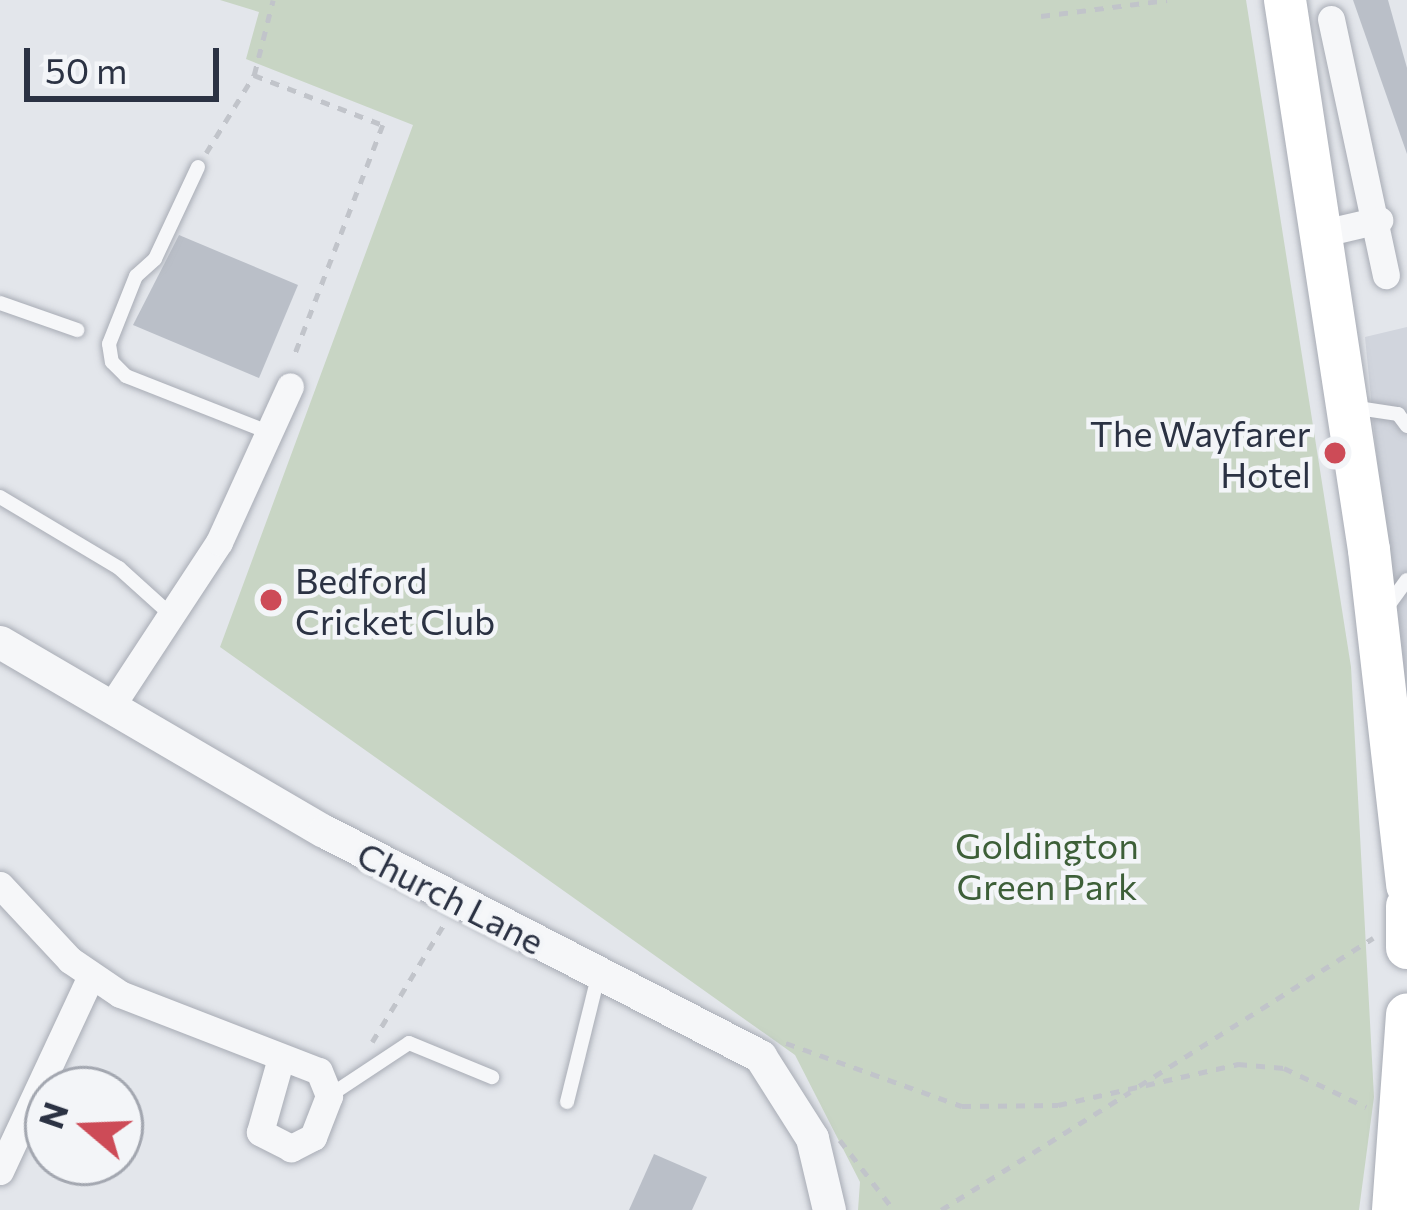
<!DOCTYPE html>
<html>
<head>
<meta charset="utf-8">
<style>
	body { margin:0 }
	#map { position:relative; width:1407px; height:1210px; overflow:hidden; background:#e3e6eb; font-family:Commissioner,sans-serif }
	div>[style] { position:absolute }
	.built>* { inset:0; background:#d1d5dd }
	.green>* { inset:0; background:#c8d5c4 }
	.building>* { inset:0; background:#babfc8 }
	.path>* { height:4.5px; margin-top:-2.25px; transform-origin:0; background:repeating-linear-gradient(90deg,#c1c4ca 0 9px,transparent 0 18px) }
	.roads { filter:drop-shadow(0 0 3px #a8acb5) drop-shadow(0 0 3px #a8acb5) }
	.service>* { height:14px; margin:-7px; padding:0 7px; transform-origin:7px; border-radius:7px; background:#f6f7f9 }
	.minor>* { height:27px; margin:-13.5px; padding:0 13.5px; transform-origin:13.5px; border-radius:13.5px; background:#f6f7f9 }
	.tertiary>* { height:33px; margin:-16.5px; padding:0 16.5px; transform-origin:16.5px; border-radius:16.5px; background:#f6f7f9 }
	.primary>* { height:42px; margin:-21px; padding:0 21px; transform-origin:21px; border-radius:21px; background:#fff }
	.dots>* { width:33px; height:33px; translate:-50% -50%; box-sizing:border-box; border:6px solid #f3f5f8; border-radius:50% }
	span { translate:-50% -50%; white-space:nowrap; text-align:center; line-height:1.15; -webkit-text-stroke:9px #f3f5f8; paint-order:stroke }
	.poi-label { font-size:36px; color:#2b3243 }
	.right { translate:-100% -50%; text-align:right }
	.left { translate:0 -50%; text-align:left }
	.park-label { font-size:36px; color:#3d5f38 }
	.street-label { font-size:36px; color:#2b3243 }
	.north { position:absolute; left:24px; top:1066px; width:120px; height:120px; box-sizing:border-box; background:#f3f5f8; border:3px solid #a3a7b0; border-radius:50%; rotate:289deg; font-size:33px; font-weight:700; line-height:48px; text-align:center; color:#2b3243 }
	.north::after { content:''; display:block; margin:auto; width:42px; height:54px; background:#cd4b57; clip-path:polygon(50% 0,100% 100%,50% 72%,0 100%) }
	.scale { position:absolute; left:24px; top:48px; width:195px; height:54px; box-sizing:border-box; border:6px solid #2b3243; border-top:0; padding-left:15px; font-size:36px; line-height:42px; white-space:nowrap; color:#2b3243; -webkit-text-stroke:9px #f3f5f8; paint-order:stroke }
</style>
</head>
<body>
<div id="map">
	<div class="built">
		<div style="clip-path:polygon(1407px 327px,1407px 764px,1365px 337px)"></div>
	</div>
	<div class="green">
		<div style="clip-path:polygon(220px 0,1246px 0,1351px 667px,1374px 1097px,1359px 1210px,858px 1210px,860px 1182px,795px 1055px,220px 647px,413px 125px,246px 59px,259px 12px)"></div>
	</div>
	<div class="building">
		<div style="clip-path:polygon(1353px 0,1388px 0,1407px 68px,1407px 154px)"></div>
		<div style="clip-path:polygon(179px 235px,298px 285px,259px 378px,133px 325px)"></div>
		<div style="clip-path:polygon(654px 1154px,707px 1177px,692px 1210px,629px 1210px)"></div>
	</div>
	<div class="path">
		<div style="left:1041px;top:16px;width:127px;rotate:-7.2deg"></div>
		<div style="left:254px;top:75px;width:138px;rotate:21.2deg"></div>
		<div style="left:383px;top:125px;width:251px;rotate:111deg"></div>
		<div style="left:206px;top:153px;width:92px;rotate:-58.4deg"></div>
		<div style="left:254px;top:75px;width:77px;rotate:-75.8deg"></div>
		<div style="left:372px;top:1042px;width:138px;rotate:-58.6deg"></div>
		<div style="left:786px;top:1043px;width:187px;rotate:19.7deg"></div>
		<div style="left:962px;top:1106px;width:96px;rotate:-0.6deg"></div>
		<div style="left:1058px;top:1105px;width:185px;rotate:-12.8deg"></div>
		<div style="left:1238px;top:1064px;width:46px;rotate:5deg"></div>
		<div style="left:1284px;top:1068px;width:91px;rotate:25.4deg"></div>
		<div style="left:1139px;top:1086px;width:277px;rotate:-32.3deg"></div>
		<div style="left:840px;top:1140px;width:88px;rotate:52.4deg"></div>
		<div style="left:941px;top:1210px;width:223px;rotate:-32deg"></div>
	</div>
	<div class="roads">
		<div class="service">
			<div style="left:198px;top:167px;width:102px;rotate:115.1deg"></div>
			<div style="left:155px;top:259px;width:25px;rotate:138deg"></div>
			<div style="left:136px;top:276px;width:73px;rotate:111.7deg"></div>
			<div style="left:109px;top:344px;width:18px;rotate:81deg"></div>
			<div style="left:112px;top:362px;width:20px;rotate:45deg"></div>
			<div style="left:126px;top:376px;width:156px;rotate:21.5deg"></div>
			<div style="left:0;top:303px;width:82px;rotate:19.3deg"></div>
			<div style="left:1351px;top:407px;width:48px;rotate:8.5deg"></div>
			<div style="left:1398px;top:414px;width:15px;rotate:53deg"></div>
			<div style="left:0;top:497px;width:139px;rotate:30.8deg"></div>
			<div style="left:119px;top:568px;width:70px;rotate:42.1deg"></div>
			<div style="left:1385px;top:610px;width:37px;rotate:-54deg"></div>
			<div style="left:329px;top:1096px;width:96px;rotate:-33.5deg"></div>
			<div style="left:409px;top:1043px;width:90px;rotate:22.3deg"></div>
			<div style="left:567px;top:1102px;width:133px;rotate:-76.1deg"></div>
		</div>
		<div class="minor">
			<div style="left:1331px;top:19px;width:262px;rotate:77.9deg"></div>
			<div style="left:1319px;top:234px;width:62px;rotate:-13.1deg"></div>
			<div style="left:112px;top:705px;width:195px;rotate:-56.7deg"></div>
			<div style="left:219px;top:542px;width:171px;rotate:-65.5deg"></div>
			<div style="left:0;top:885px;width:103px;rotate:47deg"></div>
			<div style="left:70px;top:960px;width:60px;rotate:34.2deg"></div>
			<div style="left:120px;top:994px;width:213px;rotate:21.2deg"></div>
			<div style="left:319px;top:1071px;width:27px;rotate:68deg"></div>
			<div style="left:329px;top:1096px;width:44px;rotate:111.3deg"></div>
			<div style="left:313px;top:1137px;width:25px;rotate:153deg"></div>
			<div style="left:291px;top:1148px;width:35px;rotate:-153deg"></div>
			<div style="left:260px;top:1132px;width:77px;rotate:-74.2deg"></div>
			<div style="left:0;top:1171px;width:215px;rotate:-65deg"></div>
		</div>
		<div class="tertiary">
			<div style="left:0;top:642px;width:375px;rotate:30.3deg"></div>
			<div style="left:324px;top:831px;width:491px;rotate:27.3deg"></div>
			<div style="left:760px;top:1056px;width:97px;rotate:57.6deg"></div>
			<div style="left:812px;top:1138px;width:74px;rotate:76.7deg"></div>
		</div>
		<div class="primary">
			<div style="left:1285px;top:0;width:556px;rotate:81.32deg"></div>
			<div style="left:1369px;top:550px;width:338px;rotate:83.5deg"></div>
			<div style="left:1407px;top:906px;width:42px;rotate:90deg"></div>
			<div style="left:1393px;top:1210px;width:196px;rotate:-85.9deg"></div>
		</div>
	</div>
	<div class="dots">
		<div style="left:1335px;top:453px;background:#cd4b57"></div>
		<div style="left:271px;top:600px;background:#cd4b57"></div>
	</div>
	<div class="poi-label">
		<span class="right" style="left:1311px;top:453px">The Wayfarer<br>Hotel</span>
		<span class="left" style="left:295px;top:600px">Bedford<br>Cricket Club</span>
	</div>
	<div class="park-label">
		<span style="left:1047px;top:865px">Goldington<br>Green Park</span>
	</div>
	<div class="street-label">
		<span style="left:451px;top:897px;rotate:27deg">Church Lane</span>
	</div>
	<div class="north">N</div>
	<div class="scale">50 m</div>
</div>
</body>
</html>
